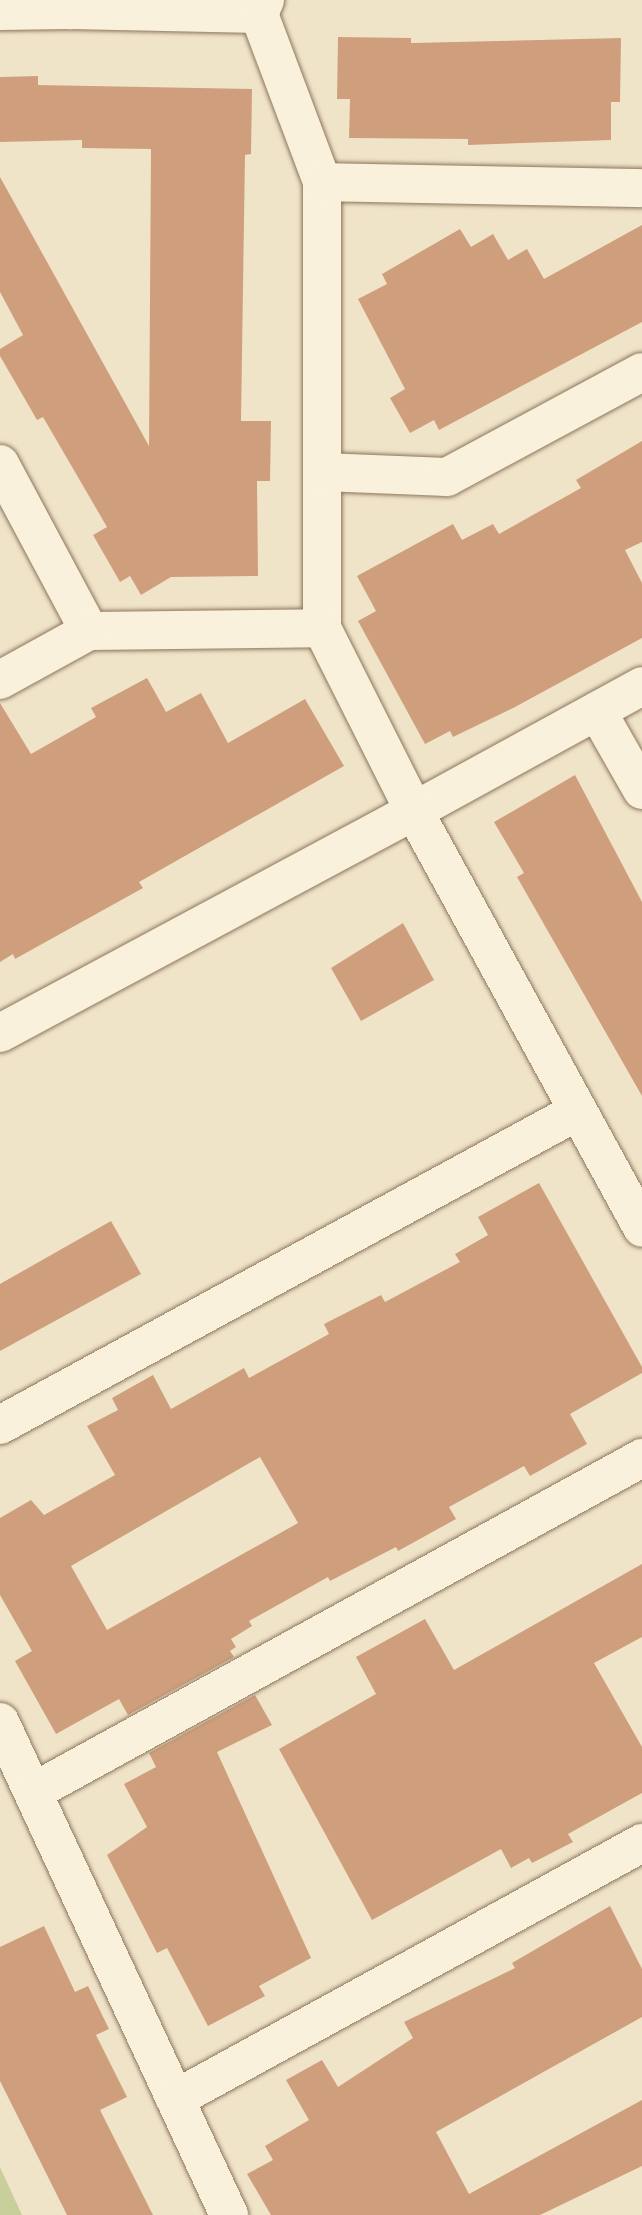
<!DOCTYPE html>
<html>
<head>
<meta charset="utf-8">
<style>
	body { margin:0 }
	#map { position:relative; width:642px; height:2215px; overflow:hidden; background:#f0e4c8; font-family:"Zilla Slab",serif }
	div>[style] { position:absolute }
	.green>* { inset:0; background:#c9cf9b }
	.building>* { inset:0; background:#cf9f7d }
	.roads { filter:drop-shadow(0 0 2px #8d765c) drop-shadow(0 0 2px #8d765c) }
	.street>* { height:38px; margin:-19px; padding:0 19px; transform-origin:19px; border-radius:19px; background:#faf1dc }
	span { translate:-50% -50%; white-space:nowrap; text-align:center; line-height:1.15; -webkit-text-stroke:7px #f7eed8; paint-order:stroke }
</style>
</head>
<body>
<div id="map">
	<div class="green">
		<div style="clip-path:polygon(0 2167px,22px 2215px,0 2215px)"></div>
	</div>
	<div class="building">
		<div style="clip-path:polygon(338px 37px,411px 38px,411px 43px,621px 38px,620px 102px,611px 102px,611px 140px,468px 145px,468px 139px,349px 138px,350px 99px,337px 99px)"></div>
		<div style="clip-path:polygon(38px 76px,38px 85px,252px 89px,251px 154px,245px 155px,241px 421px,271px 421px,270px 481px,257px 481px,258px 576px,171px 577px,141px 595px,130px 576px,120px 582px,93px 535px,107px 527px,43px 417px,37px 420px,0 356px,0 349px,23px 335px,0 292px,0 177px,149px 446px,151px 149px,82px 148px,82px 140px,0 142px,0 77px)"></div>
		<div style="clip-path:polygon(642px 225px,642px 322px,439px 430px,434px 420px,410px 433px,390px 398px,405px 389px,358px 299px,387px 284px,382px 274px,460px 229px,471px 247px,493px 234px,508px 260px,527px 249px,544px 279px)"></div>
		<div style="clip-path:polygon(642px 441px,642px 542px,625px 550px,642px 583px,642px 638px,515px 707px,453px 737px,450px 731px,425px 744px,358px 621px,376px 611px,357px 576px,453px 524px,462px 540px,493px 524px,499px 534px,581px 488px,576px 480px)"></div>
		<div style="clip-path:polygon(147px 678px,166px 712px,201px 693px,228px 743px,305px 699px,344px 766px,139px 882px,143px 888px,15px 959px,13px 954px,0 962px,0 703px,31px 754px,96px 717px,91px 708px)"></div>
		<div style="clip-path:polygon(575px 775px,642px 902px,642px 1096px,517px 877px,524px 873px,494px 822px)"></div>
		<div style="clip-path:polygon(403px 923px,434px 980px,361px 1021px,331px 968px)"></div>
		<div style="clip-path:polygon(evenodd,539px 1183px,642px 1367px,642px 1373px,570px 1414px,587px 1444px,530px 1476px,524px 1466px,449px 1507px,456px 1519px,398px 1551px,396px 1547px,330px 1581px,328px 1577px,249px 1621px,252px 1626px,231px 1639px,236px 1647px,230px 1651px,234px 1657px,128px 1715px,119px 1699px,56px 1734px,15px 1661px,32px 1651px,0 1595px,0 1518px,31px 1500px,44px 1515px,115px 1475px,87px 1426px,118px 1410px,112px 1398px,153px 1375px,171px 1409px,244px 1368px,249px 1378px,329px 1334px,324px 1324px,381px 1295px,385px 1302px,460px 1262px,455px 1254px,488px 1235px,478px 1217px,539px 1183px,260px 1457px,298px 1523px,107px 1630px,71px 1566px,260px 1457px)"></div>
		<div style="clip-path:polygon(111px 1221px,141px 1274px,0 1351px,0 1284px)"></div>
		<div style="clip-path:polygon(642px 1564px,642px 1637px,594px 1663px,642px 1747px,642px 1793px,568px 1834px,573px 1842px,532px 1863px,529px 1858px,511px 1868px,501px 1849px,372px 1920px,279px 1749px,376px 1694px,356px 1657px,425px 1619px,454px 1670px)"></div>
		<div style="clip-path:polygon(255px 1695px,272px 1725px,217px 1752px,311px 1958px,259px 1986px,265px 1996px,208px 2026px,167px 1948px,157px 1953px,107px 1855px,147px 1827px,124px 1784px,156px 1767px,149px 1753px)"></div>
		<div style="clip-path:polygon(610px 1906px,642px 1969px,642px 2017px,436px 2132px,469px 2194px,642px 2100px,642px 2166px,540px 2215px,271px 2215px,247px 2174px,273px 2160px,265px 2146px,309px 2120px,286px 2080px,322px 2060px,338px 2087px,413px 2038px,404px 2022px,515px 1968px,512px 1963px)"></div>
		<div style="clip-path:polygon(44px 1926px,75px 1992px,88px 1986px,109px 2029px,96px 2035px,127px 2097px,100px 2110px,153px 2215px,67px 2215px,0 2081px,0 1947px)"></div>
	</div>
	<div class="roads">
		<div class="street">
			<div style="left:64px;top:0;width:12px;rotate:59deg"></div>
			<div style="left:70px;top:10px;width:189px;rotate:1.2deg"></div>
			<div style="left:265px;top:0;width:15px;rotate:113deg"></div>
			<div style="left:259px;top:14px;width:179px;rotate:69.4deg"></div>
			<div style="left:322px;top:182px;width:446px;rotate:90deg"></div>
			<div style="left:322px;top:628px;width:205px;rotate:63.3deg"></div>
			<div style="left:414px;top:811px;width:260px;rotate:-28.7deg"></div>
			<div style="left:0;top:11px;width:70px;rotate:-0.8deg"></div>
			<div style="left:322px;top:182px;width:320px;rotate:1.1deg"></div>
			<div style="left:0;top:464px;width:189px;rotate:61.9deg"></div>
			<div style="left:89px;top:631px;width:233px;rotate:-0.7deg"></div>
			<div style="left:323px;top:472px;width:124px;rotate:2.3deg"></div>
			<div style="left:447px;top:477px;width:221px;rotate:-28.3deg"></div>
			<div style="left:0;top:680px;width:102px;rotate:-28.8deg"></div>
			<div style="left:597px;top:711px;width:91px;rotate:60.3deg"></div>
			<div style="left:0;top:1033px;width:470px;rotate:-28.2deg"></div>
			<div style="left:414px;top:811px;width:475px;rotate:61.3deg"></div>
			<div style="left:0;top:1425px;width:658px;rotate:-28.51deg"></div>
			<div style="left:0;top:1722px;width:544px;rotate:65.08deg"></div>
			<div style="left:33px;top:1792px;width:695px;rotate:-28.74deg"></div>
			<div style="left:175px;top:2099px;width:533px;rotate:-28.73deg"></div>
		</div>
	</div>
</div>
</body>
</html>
